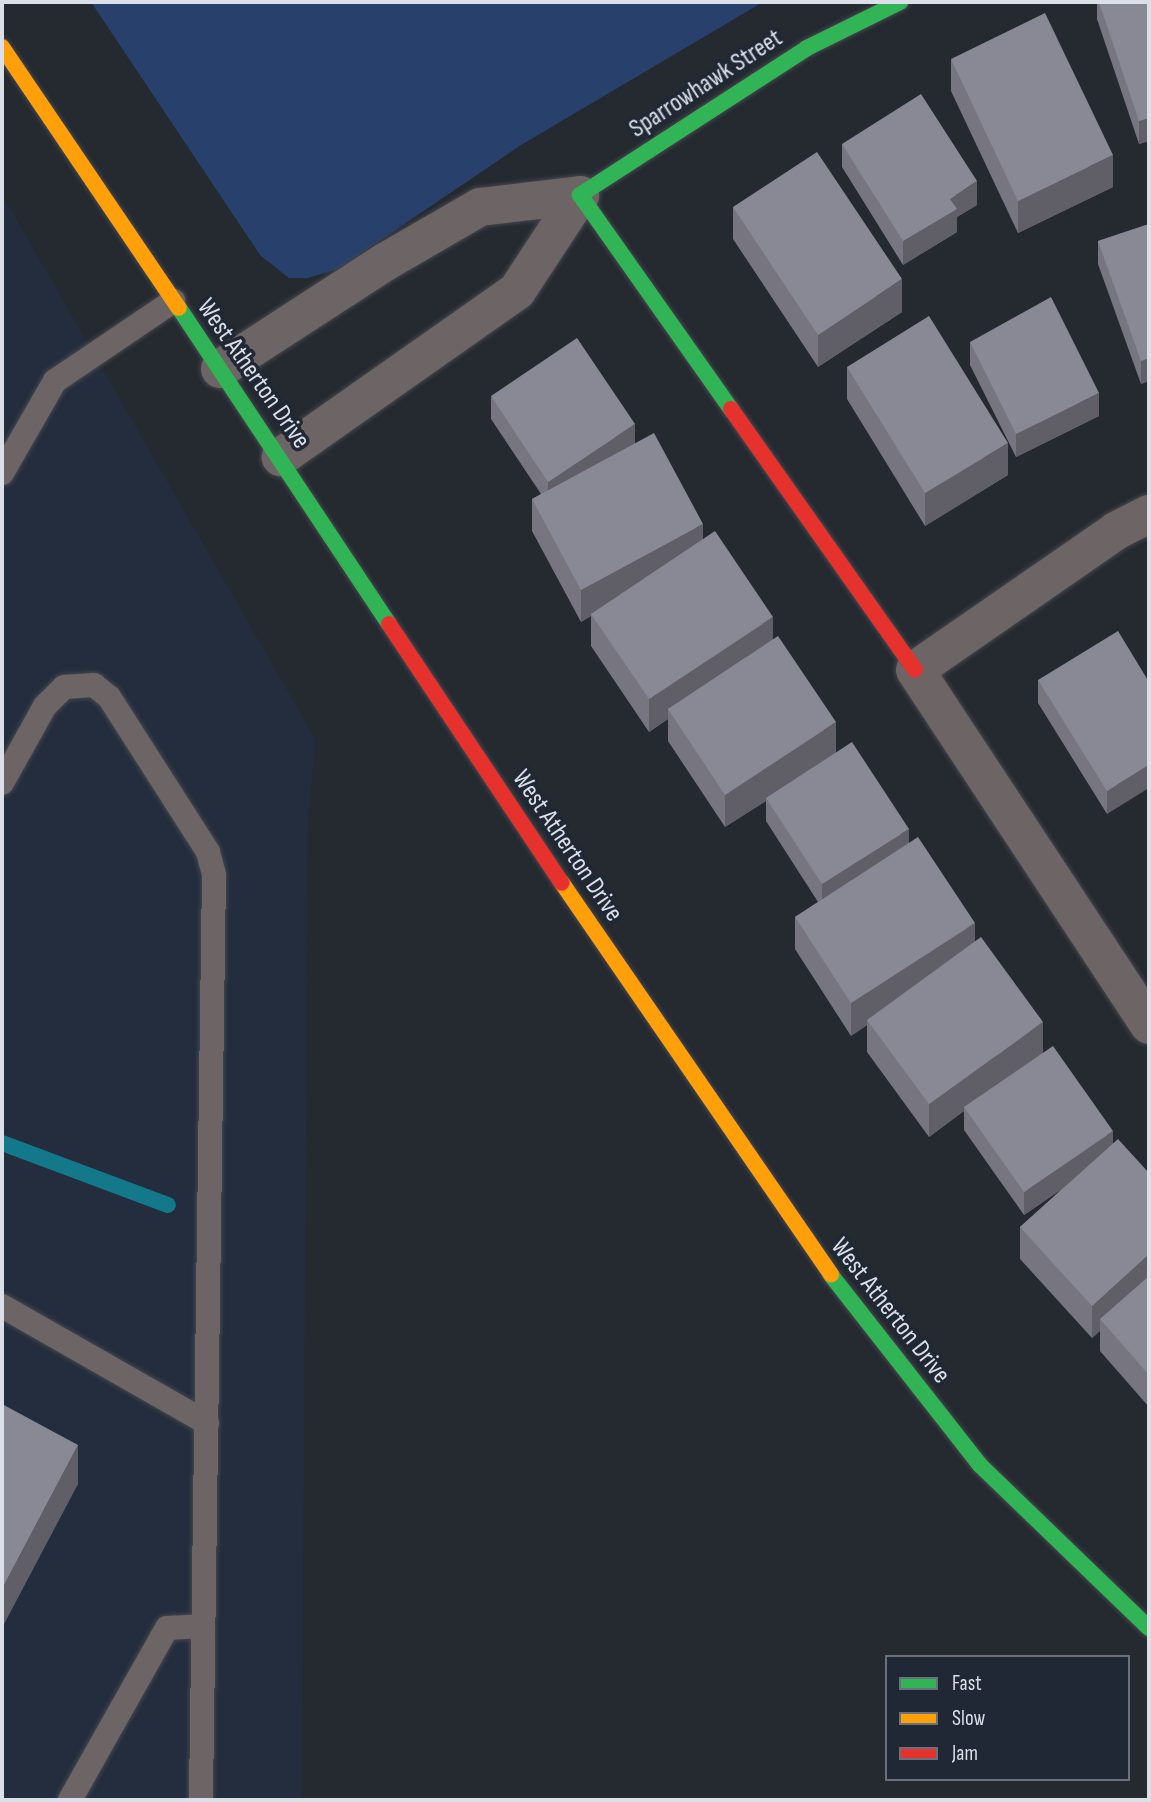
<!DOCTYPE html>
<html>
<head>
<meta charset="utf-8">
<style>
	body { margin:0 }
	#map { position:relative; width:1151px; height:1802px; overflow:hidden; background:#252930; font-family:"Sofia Sans Condensed",sans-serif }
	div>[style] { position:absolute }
	.built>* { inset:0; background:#232d3e }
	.green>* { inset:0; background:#27416c }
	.stream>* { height:16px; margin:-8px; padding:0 8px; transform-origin:8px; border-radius:8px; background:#137889 }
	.roads { filter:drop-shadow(0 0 2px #43474d) drop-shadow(0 0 2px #43474d) }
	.lane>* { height:24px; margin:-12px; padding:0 12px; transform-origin:12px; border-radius:12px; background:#6d6465 }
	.street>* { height:38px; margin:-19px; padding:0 19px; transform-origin:19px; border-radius:19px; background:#6d6465 }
	.fast>* { height:16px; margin:-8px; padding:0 8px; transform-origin:8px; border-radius:8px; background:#30b455 }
	.slow>* { height:16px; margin:-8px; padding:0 8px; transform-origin:8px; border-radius:8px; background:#ff9f0a }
	.jam>* { height:16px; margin:-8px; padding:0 8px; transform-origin:8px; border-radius:8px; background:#e5322d }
	.wall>* { inset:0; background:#767580 }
	.shaded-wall>* { inset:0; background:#605f68 }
	.building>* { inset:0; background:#898895 }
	span { translate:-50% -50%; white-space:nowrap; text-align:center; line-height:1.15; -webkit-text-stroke:7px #202835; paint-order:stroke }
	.street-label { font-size:26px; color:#dadfe8 }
	.frame { position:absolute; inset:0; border:4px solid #dadfe8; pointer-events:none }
	.legend { position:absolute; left:885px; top:1655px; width:245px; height:126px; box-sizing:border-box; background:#202835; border:2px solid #6a717d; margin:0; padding:9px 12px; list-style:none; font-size:21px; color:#dadfe8 }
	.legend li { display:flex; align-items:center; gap:14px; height:35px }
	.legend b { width:35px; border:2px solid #6a717d }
</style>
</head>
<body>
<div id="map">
	<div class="built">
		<div style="clip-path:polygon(2px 194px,316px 740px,308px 820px,302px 1800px,2px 1800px)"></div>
	</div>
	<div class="green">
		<div style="clip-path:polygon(91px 2px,763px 2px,521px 145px,338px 269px,308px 278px,289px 278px,260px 255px)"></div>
	</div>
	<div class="stream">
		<div style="left:2px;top:1143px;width:177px;rotate:20.5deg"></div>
	</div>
	<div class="roads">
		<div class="lane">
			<div style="left:2px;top:473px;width:106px;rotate:-60.1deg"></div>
			<div style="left:55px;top:381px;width:143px;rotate:-34.1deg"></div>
			<div style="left:2px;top:783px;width:88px;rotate:-60.8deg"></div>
			<div style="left:45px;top:706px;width:27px;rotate:-45deg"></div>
			<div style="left:64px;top:687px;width:30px;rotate:-4deg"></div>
			<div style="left:94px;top:685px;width:19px;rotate:39deg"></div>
			<div style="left:109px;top:697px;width:184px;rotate:57.4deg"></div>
			<div style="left:208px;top:852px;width:24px;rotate:75deg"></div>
			<div style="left:214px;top:875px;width:925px;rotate:90.81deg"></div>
			<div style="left:2px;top:1306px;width:236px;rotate:29.7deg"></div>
			<div style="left:70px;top:1800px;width:197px;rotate:-60.6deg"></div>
			<div style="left:167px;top:1628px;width:36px;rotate:-3deg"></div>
		</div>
		<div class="street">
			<div style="left:220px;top:369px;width:197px;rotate:-33deg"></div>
			<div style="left:385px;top:262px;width:110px;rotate:-30.1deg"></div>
			<div style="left:480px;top:207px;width:101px;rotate:-6.8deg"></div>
			<div style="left:580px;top:195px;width:115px;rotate:123.3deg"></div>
			<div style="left:517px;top:291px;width:289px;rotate:144.9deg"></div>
			<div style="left:1149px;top:514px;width:37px;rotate:153deg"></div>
			<div style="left:1116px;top:531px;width:244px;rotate:145.3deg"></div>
			<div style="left:915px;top:670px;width:425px;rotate:56.6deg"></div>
		</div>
		<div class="fast">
			<div style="left:179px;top:308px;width:379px;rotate:56.4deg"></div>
			<div style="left:731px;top:409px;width:262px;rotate:-125.2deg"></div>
			<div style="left:580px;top:195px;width:270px;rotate:-32.9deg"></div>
			<div style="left:807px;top:48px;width:104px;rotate:-26.3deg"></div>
			<div style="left:831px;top:1275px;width:241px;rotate:51.9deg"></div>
			<div style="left:980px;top:1465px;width:235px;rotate:44deg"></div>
		</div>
		<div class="slow">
			<div style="left:2px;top:47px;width:315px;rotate:55.9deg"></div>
			<div style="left:562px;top:883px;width:475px;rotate:55.5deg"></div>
		</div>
		<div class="jam">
			<div style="left:731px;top:409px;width:319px;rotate:54.8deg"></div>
			<div style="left:389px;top:624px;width:311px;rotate:56.3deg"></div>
		</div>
	</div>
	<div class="wall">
		<div style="clip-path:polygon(1097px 2px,1149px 2px,1149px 141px,1139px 144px,1097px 19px)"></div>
		<div style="clip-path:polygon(951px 59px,1113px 187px,1018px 233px,951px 91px)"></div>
		<div style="clip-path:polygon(842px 144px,977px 205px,957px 217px,957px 232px,903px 265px,842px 167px)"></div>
		<div style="clip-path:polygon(733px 207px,902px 312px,818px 367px,733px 239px)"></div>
		<div style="clip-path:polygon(1149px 224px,1149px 381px,1141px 384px,1098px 264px,1098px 241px)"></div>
		<div style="clip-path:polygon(970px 342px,1099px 416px,1016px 457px,970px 365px)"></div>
		<div style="clip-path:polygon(847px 367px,1008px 475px,925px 526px,847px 399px)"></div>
		<div style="clip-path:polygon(491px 396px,635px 444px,703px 539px,773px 639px,836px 753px,909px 843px,975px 941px,1043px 1053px,1113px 1143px,1149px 1173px,1149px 1407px,1100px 1351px,1100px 1331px,1092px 1338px,1020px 1259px,1020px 1227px,1062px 1189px,1024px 1215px,964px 1130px,964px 1111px,929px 1137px,867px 1052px,867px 1025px,851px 1036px,795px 949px,795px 917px,818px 902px,766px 821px,766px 801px,725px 827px,668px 741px,668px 719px,649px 732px,591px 646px,591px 616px,581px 622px,532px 531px,532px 499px,541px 494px,491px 419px)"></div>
		<div style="clip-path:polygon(1149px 610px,1149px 637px,1147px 634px,1147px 611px)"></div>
		<div style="clip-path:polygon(1038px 680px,1149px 682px,1107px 814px,1038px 703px)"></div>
	</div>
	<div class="shaded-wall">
		<div style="clip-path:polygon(1149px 118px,1149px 141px,1139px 144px,1139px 121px)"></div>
		<div style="clip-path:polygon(1113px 155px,1113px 187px,1018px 233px,1018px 201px)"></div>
		<div style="clip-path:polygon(977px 181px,977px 205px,957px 217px,957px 232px,903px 265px,903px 241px,950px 199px)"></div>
		<div style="clip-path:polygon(902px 279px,902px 312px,818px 367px,818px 335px)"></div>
		<div style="clip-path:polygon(1149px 358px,1149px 381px,1141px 384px,1141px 361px)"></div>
		<div style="clip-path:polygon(1099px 393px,1099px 416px,1016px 457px,1016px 434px)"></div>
		<div style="clip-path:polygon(635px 424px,635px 447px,548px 505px,548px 482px)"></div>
		<div style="clip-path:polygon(1008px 443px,1008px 475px,925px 526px,925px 493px)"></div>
		<div style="clip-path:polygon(703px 524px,703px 556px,591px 614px,591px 616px,581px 622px,581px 590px)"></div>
		<div style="clip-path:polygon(773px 617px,773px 649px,668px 709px,668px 719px,649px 732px,649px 699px)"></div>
		<div style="clip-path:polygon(836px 722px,836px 754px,766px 798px,766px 801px,725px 827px,725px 795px)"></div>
		<div style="clip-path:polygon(1149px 765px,1149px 788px,1107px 814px,1107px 791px)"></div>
		<div style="clip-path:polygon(909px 829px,909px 852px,822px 907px,822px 884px)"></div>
		<div style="clip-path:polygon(975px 923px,975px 955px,867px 1020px,867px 1025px,851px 1036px,851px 1003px)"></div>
		<div style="clip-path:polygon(1043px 1022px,1043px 1054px,964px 1107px,964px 1111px,929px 1137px,929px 1104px)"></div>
		<div style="clip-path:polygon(1113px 1131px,1113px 1154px,1024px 1215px,1024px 1192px)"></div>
		<div style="clip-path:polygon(1149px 1254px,1149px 1286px,1100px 1319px,1100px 1331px,1092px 1338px,1092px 1306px)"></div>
		<div style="clip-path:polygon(78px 1445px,78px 1484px,2px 1628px,2px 1589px)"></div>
	</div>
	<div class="building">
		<div style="clip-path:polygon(1099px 2px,1149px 2px,1149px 118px,1139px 121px)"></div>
		<div style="clip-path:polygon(1045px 13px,1113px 155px,1018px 201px,951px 59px)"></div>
		<div style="clip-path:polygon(921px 94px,977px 181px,950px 199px,957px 209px,903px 241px,842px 144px)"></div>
		<div style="clip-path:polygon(817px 152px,902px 279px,818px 335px,733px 207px)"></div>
		<div style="clip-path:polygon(1149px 224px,1149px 358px,1141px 361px,1098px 241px)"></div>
		<div style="clip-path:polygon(1051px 297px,1099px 393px,1016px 434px,970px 342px)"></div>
		<div style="clip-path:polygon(929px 316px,1008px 443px,925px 493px,847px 367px)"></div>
		<div style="clip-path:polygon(577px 338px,635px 424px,548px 482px,491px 396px)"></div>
		<div style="clip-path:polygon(654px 433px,703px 524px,581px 590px,532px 499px)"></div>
		<div style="clip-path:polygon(715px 531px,773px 617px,649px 699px,591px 614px)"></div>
		<div style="clip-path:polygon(1118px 631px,1149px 682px,1149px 765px,1107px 791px,1038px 680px)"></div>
		<div style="clip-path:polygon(778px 636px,836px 722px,725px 795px,668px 709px)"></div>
		<div style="clip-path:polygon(852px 742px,909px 829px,822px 884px,766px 798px)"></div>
		<div style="clip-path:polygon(918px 837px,975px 923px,851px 1003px,795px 917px)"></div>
		<div style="clip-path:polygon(981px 937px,1043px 1022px,929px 1104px,867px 1020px)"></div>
		<div style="clip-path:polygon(1053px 1046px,1113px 1131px,1024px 1192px,964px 1107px)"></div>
		<div style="clip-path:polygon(1118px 1139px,1149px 1173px,1149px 1254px,1092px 1306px,1020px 1227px)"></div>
		<div style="clip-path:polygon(1149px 1276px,1149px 1375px,1100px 1319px)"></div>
		<div style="clip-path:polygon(2px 1404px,78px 1445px,2px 1589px)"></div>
	</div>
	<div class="street-label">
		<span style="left:706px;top:84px;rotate:-33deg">Sparrowhawk Street</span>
		<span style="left:253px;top:374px;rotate:55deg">West Atherton Drive</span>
		<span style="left:567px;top:846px;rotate:56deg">West Atherton Drive</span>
		<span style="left:890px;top:1311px;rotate:52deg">West Atherton Drive</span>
	</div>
	<div class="frame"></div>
	<ul class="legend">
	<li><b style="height:9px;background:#30b455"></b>Fast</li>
	<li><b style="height:9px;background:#ff9f0a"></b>Slow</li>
	<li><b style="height:9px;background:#e5322d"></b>Jam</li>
	</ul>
</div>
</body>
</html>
